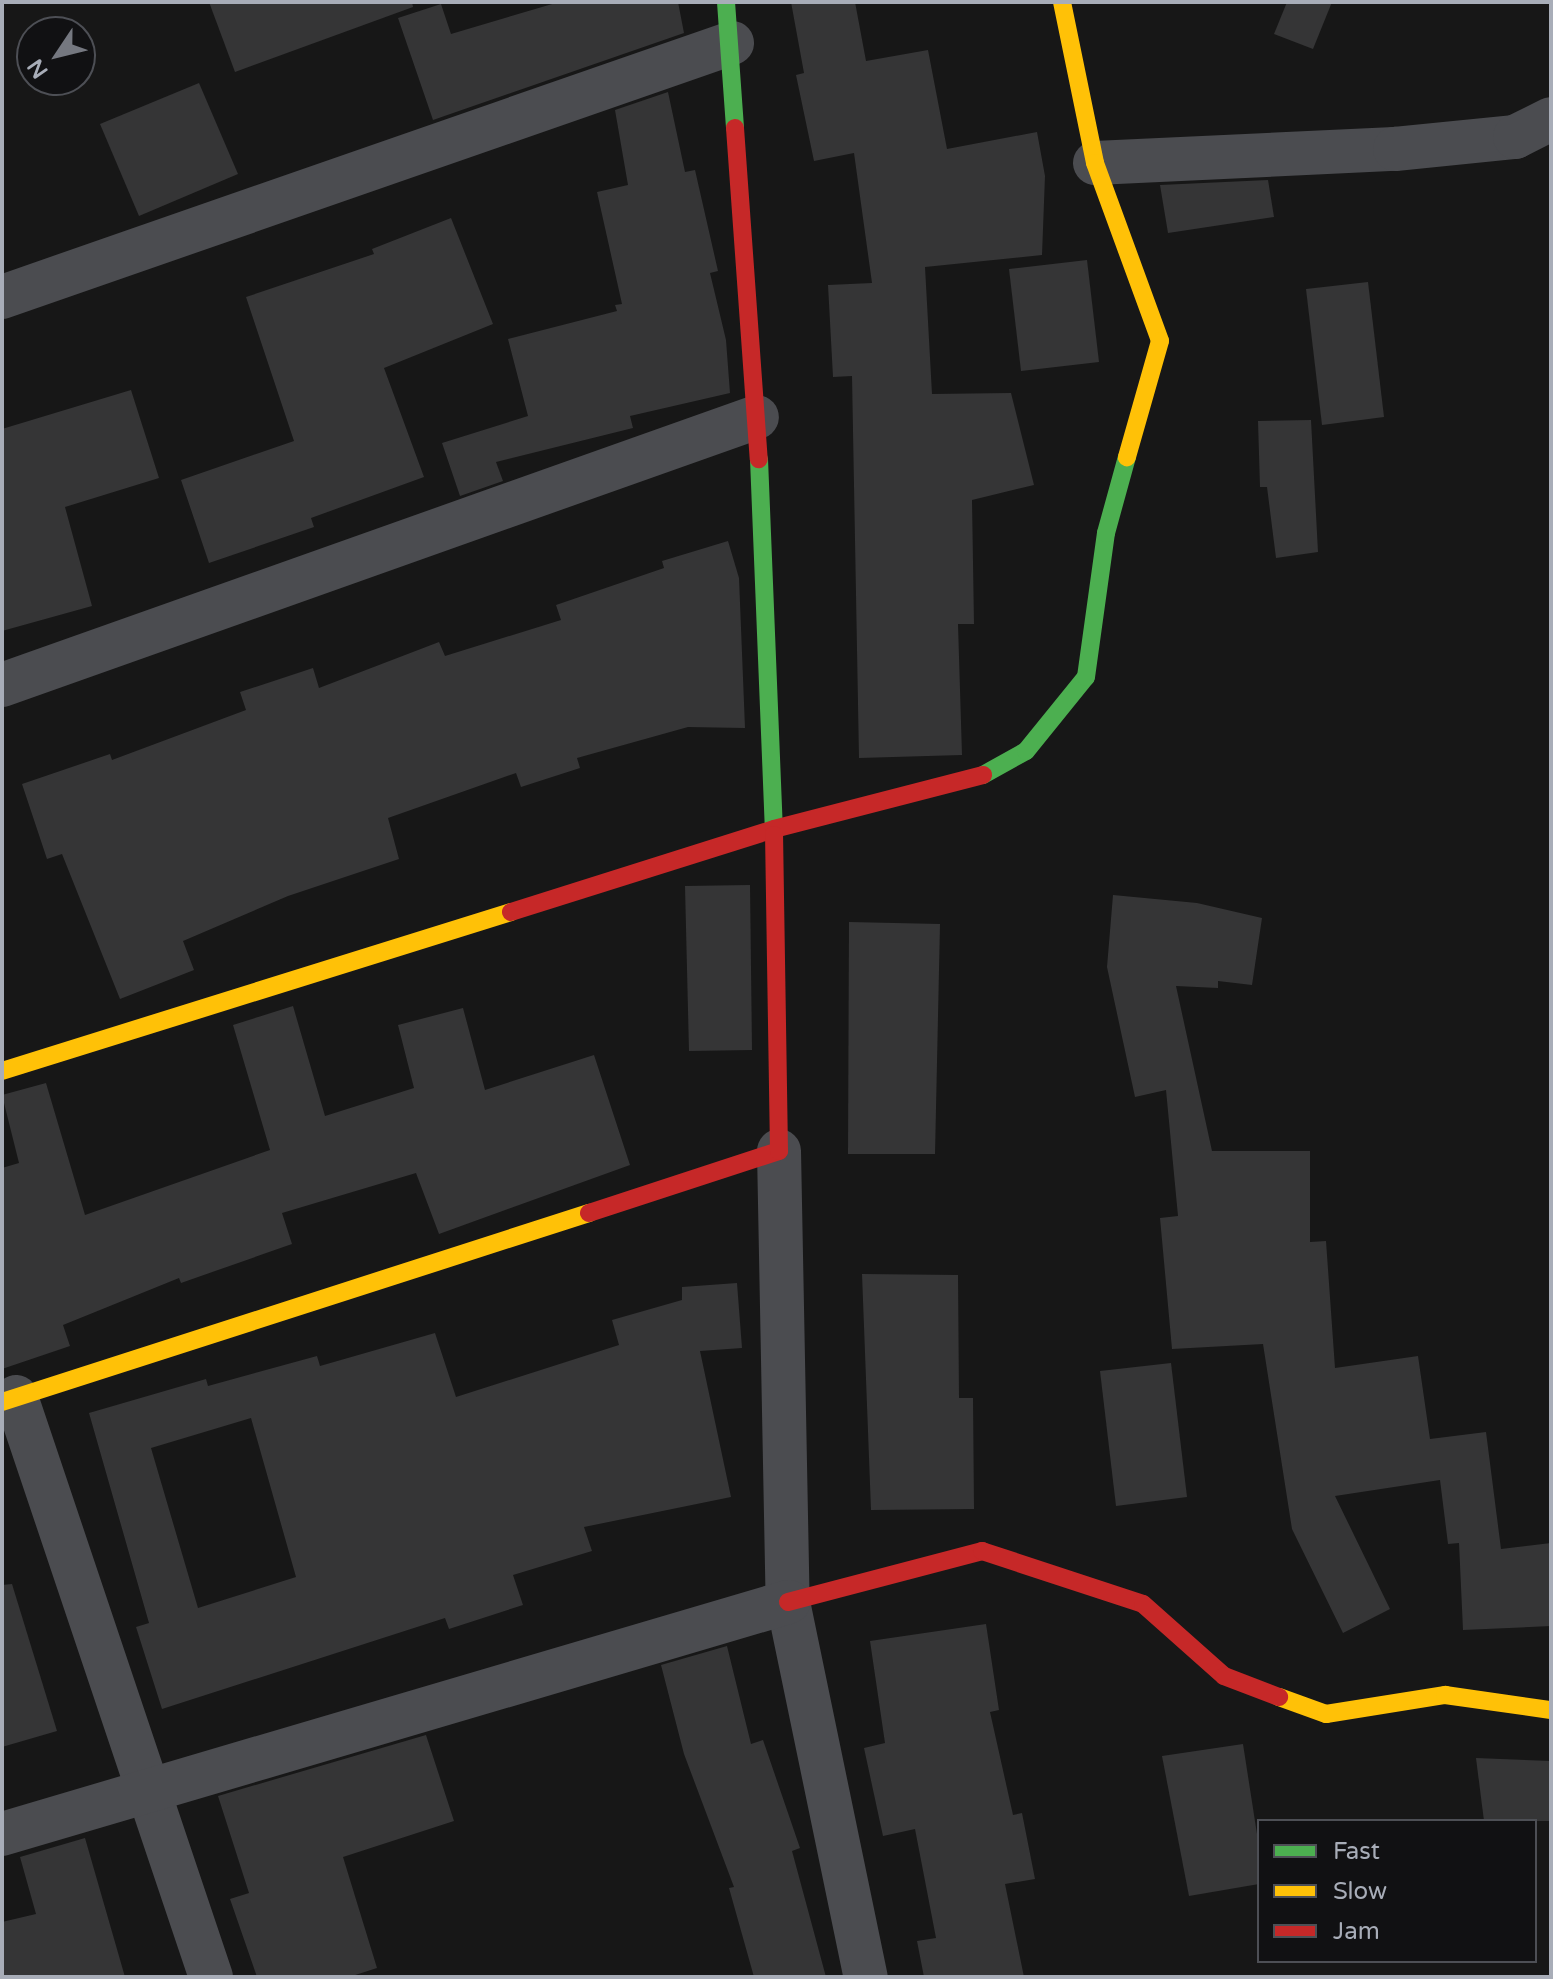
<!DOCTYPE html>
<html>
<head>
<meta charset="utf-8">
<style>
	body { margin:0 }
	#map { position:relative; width:1553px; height:1979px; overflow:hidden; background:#171717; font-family:"Varela Round",sans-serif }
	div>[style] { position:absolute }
	.building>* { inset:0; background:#353536 }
	.street>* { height:44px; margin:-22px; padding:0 22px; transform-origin:22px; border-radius:22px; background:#4b4c50 }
	.fast>* { height:18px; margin:-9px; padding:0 9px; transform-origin:9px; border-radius:9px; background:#4caf50 }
	.slow>* { height:18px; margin:-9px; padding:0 9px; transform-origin:9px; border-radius:9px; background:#ffc107 }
	.jam>* { height:18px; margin:-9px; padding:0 9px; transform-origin:9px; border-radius:9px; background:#c62828 }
	span { translate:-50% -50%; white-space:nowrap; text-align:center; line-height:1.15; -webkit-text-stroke:6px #111113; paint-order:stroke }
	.frame { position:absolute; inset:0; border:4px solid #a8adb8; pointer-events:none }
	.legend { position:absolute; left:1257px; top:1819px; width:280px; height:144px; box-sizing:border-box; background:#111113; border:2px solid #4d4f55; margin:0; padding:10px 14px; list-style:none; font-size:24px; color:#a8adb8 }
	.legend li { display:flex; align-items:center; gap:16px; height:40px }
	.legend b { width:40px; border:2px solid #4d4f55 }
	.north { position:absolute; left:16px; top:16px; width:80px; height:80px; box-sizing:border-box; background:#111113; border:2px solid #4d4f55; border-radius:50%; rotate:235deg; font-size:22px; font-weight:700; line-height:32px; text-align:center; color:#a8adb8 }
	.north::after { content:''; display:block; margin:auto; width:28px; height:36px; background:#757880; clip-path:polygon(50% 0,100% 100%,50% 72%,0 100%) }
</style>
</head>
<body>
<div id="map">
	<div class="building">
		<div style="clip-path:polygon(209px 2px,412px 2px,413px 7px,235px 72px)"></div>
		<div style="clip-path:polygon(559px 2px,678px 2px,684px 33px,433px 120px,398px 18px,441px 4px,451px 34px)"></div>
		<div style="clip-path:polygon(791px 2px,855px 2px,866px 61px,928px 50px,947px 149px,1037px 132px,1045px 176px,1042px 255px,925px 267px,932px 394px,1011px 393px,1034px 485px,972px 500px,974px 624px,958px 624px,962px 755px,859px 758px,852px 376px,833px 377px,828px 285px,872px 283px,854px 153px,814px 161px,796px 75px,804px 73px)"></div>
		<div style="clip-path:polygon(1287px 2px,1332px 2px,1313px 49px,1274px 34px)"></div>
		<div style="clip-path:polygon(199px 83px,238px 174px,139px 216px,100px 124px)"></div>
		<div style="clip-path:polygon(668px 92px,685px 172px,695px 170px,718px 271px,710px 273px,726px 340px,730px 393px,630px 416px,633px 428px,496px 462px,503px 481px,460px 496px,442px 443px,528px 416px,508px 339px,617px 311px,615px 305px,622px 304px,597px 192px,628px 185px,615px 110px)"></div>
		<div style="clip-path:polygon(1268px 180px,1274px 217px,1168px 233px,1160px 185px)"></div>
		<div style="clip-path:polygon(451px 218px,493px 324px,384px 368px,424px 477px,311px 518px,314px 527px,209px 563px,181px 480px,294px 441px,246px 297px,374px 254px,372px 249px)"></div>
		<div style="clip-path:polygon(1087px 260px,1099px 362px,1021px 371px,1009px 269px)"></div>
		<div style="clip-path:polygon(1368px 282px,1384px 417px,1322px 425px,1306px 289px)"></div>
		<div style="clip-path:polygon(131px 390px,159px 478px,65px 507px,92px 606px,2px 631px,2px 429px)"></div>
		<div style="clip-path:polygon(1311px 420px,1318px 552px,1276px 558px,1267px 487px,1260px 487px,1258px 421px)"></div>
		<div style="clip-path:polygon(728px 541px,739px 578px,745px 728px,688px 727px,577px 758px,580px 768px,521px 787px,516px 773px,388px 818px,399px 859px,288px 896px,183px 941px,194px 970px,120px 999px,62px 854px,47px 859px,22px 784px,110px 754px,112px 760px,246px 710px,240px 692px,313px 668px,319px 688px,439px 642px,445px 656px,561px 620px,556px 605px,664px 568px,662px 561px)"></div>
		<div style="clip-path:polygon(750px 885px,752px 1050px,689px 1051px,685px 886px)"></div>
		<div style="clip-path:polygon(1113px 895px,1197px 903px,1262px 918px,1252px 985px,1218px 981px,1218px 988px,1176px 986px,1212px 1151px,1310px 1151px,1310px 1242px,1326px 1241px,1335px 1368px,1418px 1356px,1430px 1439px,1486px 1432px,1501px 1549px,1551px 1543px,1551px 1626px,1463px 1630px,1459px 1543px,1448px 1544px,1440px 1480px,1335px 1496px,1390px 1609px,1343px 1633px,1292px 1529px,1263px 1344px,1172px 1349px,1160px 1218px,1178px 1216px,1166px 1090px,1135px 1097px,1107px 967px)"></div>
		<div style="clip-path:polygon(849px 922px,940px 924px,935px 1154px,848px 1154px)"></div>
		<div style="clip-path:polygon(293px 1006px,325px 1116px,414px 1088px,398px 1025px,463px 1008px,485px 1090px,594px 1055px,630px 1165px,439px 1234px,416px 1173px,282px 1213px,292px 1244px,181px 1283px,179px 1278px,63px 1325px,70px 1346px,2px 1369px,2px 1168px,19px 1163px,2px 1095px,46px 1083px,85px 1215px,270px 1150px,233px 1025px)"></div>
		<div style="clip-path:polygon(862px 1274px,958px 1275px,959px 1398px,973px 1398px,974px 1509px,871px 1510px)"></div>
		<div style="clip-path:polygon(evenodd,737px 1283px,742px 1348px,700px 1351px,731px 1497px,584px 1527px,592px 1551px,513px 1575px,523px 1605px,449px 1629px,445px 1618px,162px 1709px,136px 1627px,149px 1623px,89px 1413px,206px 1379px,208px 1386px,317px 1356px,320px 1366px,435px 1333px,456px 1397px,619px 1345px,612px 1320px,682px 1300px,682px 1287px,737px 1283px,251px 1418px,296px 1577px,198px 1608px,151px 1448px,251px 1418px)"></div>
		<div style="clip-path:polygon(1171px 1363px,1187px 1497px,1116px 1506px,1100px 1371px)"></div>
		<div style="clip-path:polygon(12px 1584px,57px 1731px,2px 1747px,2px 1585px)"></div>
		<div style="clip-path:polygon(986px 1624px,999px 1710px,990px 1712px,1013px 1815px,1022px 1813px,1035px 1879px,1005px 1884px,1024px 1977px,924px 1977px,917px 1941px,936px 1938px,915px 1829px,883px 1836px,864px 1748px,885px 1743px,870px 1641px)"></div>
		<div style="clip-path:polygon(727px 1646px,751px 1744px,763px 1740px,800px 1848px,792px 1851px,826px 1977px,754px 1977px,729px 1888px,734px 1887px,684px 1754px,661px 1665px)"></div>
		<div style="clip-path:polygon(426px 1735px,454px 1821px,343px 1857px,377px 1968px,349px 1977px,257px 1977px,230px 1899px,249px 1893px,218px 1796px)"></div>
		<div style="clip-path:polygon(1243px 1744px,1259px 1847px,1259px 1884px,1189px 1896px,1162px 1756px)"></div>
		<div style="clip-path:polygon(1476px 1758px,1551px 1761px,1551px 1821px,1484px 1821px)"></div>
		<div style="clip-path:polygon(85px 1838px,125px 1977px,2px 1977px,2px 1922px,36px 1914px,20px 1857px)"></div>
	</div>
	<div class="street">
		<div style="left:1095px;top:163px;width:300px;rotate:-2.7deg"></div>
		<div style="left:1395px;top:149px;width:121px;rotate:-5.7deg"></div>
		<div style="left:1515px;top:137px;width:40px;rotate:-26.6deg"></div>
		<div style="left:2px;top:297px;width:773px;rotate:-19.19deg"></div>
		<div style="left:2px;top:685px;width:801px;rotate:-19.54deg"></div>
		<div style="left:779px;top:1151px;width:451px;rotate:88.9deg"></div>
		<div style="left:788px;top:1602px;width:383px;rotate:78.3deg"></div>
		<div style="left:16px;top:1397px;width:612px;rotate:71.42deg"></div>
		<div style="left:2px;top:1834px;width:820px;rotate:-16.44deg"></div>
	</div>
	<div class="fast">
		<div style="left:726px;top:2px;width:126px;rotate:85.9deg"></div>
		<div style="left:759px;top:459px;width:376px;rotate:87.7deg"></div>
		<div style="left:983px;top:775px;width:49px;rotate:-29.2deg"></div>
		<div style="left:1026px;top:751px;width:95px;rotate:-51deg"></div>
		<div style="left:1086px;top:677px;width:145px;rotate:-82.1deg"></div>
		<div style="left:1106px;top:533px;width:79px;rotate:-74.6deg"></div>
	</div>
	<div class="slow">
		<div style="left:1062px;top:2px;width:164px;rotate:78.4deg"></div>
		<div style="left:1095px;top:163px;width:189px;rotate:69.9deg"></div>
		<div style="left:1160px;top:341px;width:121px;rotate:105.9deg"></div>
		<div style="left:2px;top:1071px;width:533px;rotate:-17.35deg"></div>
		<div style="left:2px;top:1402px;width:617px;rotate:-17.85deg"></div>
		<div style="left:1279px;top:1697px;width:50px;rotate:19.9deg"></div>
		<div style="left:1326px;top:1714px;width:121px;rotate:-9.1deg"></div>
		<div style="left:1445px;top:1695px;width:107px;rotate:8.1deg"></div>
	</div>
	<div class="jam">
		<div style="left:735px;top:128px;width:332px;rotate:85.9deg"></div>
		<div style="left:511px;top:912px;width:276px;rotate:-17.5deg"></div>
		<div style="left:774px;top:829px;width:216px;rotate:-14.5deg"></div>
		<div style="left:589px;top:1213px;width:200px;rotate:-18.1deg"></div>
		<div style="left:779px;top:1151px;width:316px;rotate:-90.9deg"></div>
		<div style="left:788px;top:1602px;width:201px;rotate:-14.7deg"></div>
		<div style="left:982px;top:1551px;width:169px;rotate:18.2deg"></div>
		<div style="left:1143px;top:1604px;width:108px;rotate:41.6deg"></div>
		<div style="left:1224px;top:1676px;width:59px;rotate:20.9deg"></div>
	</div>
	<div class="frame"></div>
	<ul class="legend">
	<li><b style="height:10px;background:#4caf50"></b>Fast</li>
	<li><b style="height:10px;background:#ffc107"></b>Slow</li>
	<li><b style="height:10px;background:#c62828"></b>Jam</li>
	</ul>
	<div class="north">N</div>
</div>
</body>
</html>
